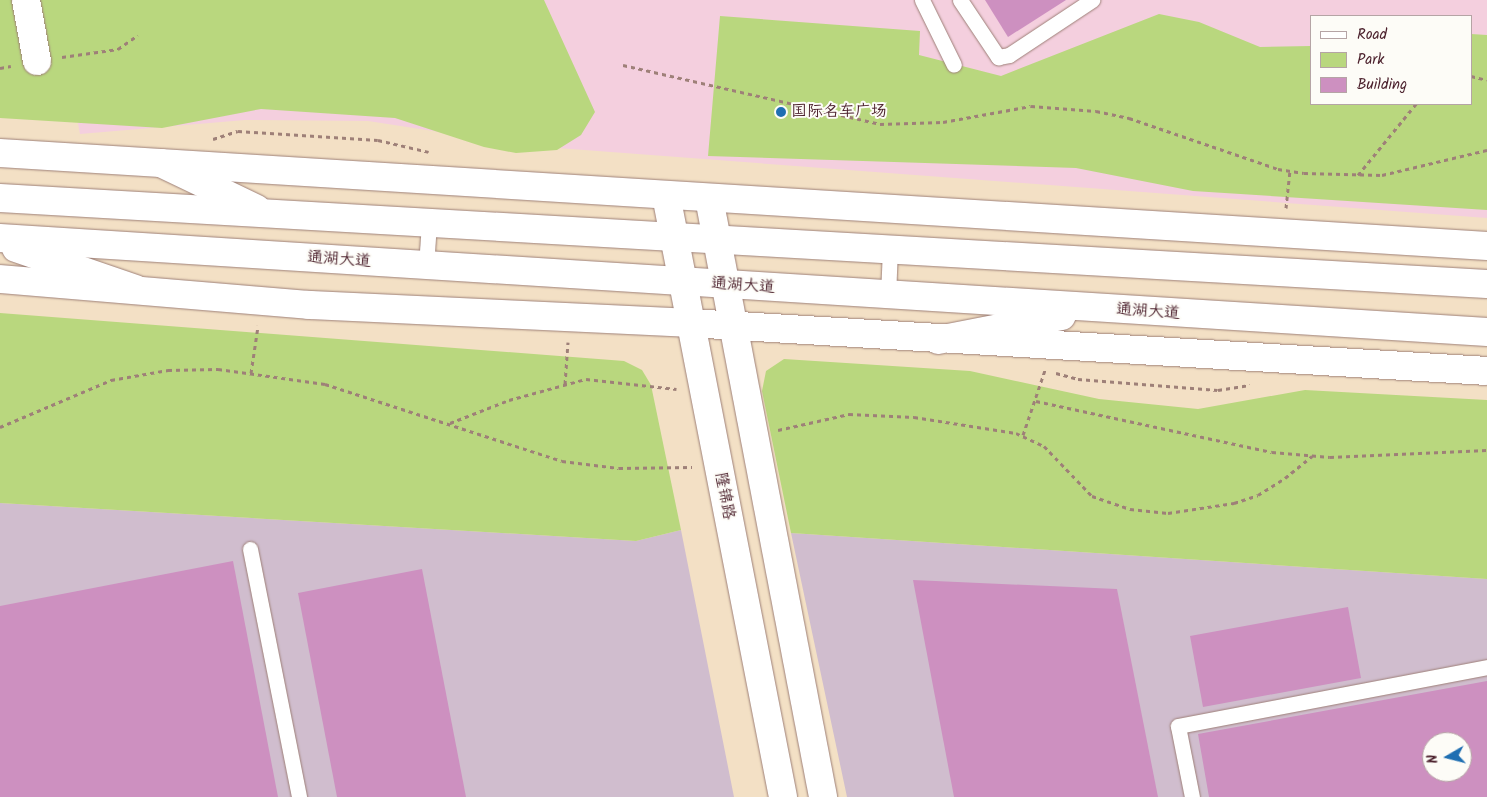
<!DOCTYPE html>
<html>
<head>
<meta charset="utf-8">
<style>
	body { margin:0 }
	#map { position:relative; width:1487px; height:797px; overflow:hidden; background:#f3e0c5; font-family:Kalam,"LXGW WenKai TC",sans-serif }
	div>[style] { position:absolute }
	.built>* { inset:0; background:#f4cfde }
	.industrial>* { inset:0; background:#d0bdce }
	.green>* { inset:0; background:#b9d77e }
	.building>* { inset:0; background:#cd90c0 }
	.path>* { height:3px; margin-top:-1.5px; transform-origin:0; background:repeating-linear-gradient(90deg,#9e8078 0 4px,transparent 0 8px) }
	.roads { filter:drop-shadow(0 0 1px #9e8078) drop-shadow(0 0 1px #9e8078) }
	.lane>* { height:15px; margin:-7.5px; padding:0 7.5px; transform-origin:7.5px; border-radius:7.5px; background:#fff }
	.street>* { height:28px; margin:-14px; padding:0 14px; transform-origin:14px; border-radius:14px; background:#fff }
	.secondary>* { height:28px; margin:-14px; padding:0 14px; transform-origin:14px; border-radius:14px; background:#fff }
	.primary>* { height:28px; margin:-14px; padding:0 14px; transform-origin:14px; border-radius:14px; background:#fff }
	.dots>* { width:14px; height:14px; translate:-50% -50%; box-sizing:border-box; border:2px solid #fdfcf7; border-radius:50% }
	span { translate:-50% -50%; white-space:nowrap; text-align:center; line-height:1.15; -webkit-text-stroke:4px #fdfcf7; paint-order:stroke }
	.poi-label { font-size:16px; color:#4a1f2b }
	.left { translate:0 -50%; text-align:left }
	.street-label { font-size:16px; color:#4a1f2b }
	.legend { position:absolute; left:1310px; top:15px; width:162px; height:90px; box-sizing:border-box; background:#fdfcf7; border:1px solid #b5a4a5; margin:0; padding:6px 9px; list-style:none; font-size:15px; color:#4a1f2b }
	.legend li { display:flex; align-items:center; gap:10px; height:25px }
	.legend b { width:25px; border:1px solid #b5a4a5 }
	.north { position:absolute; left:1422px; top:732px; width:50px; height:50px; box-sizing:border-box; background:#fdfcf7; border:1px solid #b5a4a5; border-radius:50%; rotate:262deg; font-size:14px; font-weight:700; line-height:20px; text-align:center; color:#4a1f2b }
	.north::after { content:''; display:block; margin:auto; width:18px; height:22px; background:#1f6fb2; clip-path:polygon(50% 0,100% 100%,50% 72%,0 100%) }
</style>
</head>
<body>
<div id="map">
	<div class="built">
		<div style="clip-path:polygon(evenodd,55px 0,1487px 0,1487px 218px,531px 146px,368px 121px,245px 120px,80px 134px,55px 0,1311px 16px,1471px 16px,1471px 104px,1311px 104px,1311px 16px)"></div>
	</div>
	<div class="industrial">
		<div style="clip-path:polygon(0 503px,636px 541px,681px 530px,734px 797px,0 797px)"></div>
		<div style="clip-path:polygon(evenodd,791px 533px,1487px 579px,1487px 797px,847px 797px,791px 533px,1432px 742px,1462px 742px,1462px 772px,1432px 772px,1432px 742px)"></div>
	</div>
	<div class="green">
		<div style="clip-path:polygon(0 0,544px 0,595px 112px,581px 135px,557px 150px,516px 153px,484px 147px,395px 118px,261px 109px,162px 128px,0 118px)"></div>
		<div style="clip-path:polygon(1159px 14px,1199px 22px,1260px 47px,1311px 46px,1311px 104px,1471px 104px,1471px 34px,1487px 35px,1487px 210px,1193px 191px,1076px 168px,708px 156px,720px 16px,920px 31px,919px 55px,1001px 76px)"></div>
		<div style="clip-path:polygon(0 313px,624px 361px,642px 370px,651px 385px,681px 530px,636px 541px,0 503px)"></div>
		<div style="clip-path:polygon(784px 359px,970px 371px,1099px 399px,1198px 409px,1305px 390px,1487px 400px,1487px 579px,791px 533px,762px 391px,766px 371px)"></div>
	</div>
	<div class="building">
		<div style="clip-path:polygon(985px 0,1066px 0,1008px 37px)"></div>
		<div style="clip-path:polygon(233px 561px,278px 797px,0 797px,0 606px)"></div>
		<div style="clip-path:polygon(422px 569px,466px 797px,337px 797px,298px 593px)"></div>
		<div style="clip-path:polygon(913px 580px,1117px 589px,1158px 797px,954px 797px)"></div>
		<div style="clip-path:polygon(1348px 607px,1361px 678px,1203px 707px,1190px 636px)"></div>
		<div style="clip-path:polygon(evenodd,1487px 681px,1487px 797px,1209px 797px,1198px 734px,1487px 681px,1432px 742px,1462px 742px,1462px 772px,1432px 772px,1432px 742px)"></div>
	</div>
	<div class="path">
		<div style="left:62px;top:57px;width:57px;rotate:-8.1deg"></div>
		<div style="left:118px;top:49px;width:24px;rotate:-35deg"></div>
		<div style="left:623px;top:65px;width:264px;rotate:12.9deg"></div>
		<div style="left:880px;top:124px;width:63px;rotate:-1.8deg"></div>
		<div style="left:943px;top:122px;width:89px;rotate:-10.3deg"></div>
		<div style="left:1031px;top:106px;width:65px;rotate:4.4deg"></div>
		<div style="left:1096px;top:111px;width:34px;rotate:12deg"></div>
		<div style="left:1129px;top:118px;width:157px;rotate:18.9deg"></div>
		<div style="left:1278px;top:169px;width:26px;rotate:9deg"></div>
		<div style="left:1304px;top:173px;width:78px;rotate:1.5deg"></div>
		<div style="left:1382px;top:175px;width:108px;rotate:-13.4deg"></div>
		<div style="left:0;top:68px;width:11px;rotate:-10deg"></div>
		<div style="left:1471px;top:76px;width:16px;rotate:14deg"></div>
		<div style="left:213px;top:139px;width:26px;rotate:-18deg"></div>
		<div style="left:238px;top:131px;width:140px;rotate:3.7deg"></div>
		<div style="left:378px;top:140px;width:52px;rotate:13.2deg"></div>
		<div style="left:1358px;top:175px;width:92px;rotate:-50.8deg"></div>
		<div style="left:1286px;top:208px;width:37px;rotate:-84deg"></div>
		<div style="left:251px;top:373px;width:48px;rotate:-81.5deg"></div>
		<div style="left:1056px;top:373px;width:23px;rotate:15deg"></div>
		<div style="left:1078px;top:379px;width:140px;rotate:4.5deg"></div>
		<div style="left:1218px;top:390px;width:32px;rotate:-9deg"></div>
		<div style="left:565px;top:384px;width:42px;rotate:-85.9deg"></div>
		<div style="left:1036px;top:401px;width:241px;rotate:12.2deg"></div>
		<div style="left:1272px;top:452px;width:58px;rotate:4.9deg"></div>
		<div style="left:1330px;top:457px;width:157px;rotate:-2.6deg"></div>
		<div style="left:450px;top:423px;width:63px;rotate:-21.3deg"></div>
		<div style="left:509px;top:400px;width:80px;rotate:-15.3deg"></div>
		<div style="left:586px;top:379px;width:91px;rotate:6.3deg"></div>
		<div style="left:0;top:427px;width:121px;rotate:-22.9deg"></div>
		<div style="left:111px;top:380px;width:58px;rotate:-10deg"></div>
		<div style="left:168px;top:370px;width:50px;rotate:-1.1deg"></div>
		<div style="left:218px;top:369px;width:108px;rotate:8deg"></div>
		<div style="left:325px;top:384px;width:249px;rotate:18deg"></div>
		<div style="left:562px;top:461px;width:57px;rotate:7deg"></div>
		<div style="left:619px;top:468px;width:73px;rotate:-0.8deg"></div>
		<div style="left:778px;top:430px;width:73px;rotate:-12.7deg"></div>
		<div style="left:849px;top:414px;width:65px;rotate:2.6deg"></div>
		<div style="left:914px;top:417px;width:103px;rotate:8.9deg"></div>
		<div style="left:1016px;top:433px;width:31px;rotate:25deg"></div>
		<div style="left:1044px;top:446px;width:69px;rotate:46.2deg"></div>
		<div style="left:1092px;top:496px;width:40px;rotate:18.9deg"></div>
		<div style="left:1130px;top:509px;width:38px;rotate:6deg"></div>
		<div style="left:1168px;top:513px;width:67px;rotate:-8.6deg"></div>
		<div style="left:1234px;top:503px;width:25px;rotate:-18deg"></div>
		<div style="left:1258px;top:495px;width:32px;rotate:-32deg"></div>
		<div style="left:1285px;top:478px;width:35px;rotate:-39deg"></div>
		<div style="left:1023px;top:435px;width:69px;rotate:-71.3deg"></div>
	</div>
	<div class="roads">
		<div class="lane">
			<div style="left:922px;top:0;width:72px;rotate:63.8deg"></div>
			<div style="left:960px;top:0;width:69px;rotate:56.3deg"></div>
			<div style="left:998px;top:57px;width:11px;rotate:-10deg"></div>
			<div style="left:1009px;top:55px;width:100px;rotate:-33.5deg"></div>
			<div style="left:426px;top:266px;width:43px;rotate:-86deg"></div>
			<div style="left:888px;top:295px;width:46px;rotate:-87.5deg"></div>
			<div style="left:250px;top:549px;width:253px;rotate:78.8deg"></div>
			<div style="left:1192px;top:797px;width:72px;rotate:-101.2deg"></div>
			<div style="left:1178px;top:726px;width:315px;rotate:-10.8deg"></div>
		</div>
		<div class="street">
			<div style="left:0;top:153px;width:1490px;rotate:3.58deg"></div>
			<div style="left:0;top:279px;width:310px;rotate:4.8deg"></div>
			<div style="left:309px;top:305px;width:380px;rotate:2.7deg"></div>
			<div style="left:689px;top:323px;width:799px;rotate:3.44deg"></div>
		</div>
		<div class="secondary">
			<div style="left:26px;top:0;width:62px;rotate:79.8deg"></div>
			<div style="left:666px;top:195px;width:613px;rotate:79deg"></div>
			<div style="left:709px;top:198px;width:610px;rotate:79.22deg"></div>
		</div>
		<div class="primary">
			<div style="left:161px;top:163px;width:106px;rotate:25.6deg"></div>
			<div style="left:0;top:198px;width:1489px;rotate:3.31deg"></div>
			<div style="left:0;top:238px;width:1490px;rotate:3.62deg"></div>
			<div style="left:16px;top:248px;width:127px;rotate:18.9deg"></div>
			<div style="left:938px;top:340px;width:126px;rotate:-11deg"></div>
		</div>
	</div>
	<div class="dots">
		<div style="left:781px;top:112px;background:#1f6fb2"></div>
	</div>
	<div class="poi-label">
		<span class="left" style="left:791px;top:112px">国际名车广场</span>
	</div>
	<div class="street-label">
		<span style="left:339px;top:260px;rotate:4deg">通湖大道</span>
		<span style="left:743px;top:286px;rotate:4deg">通湖大道</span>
		<span style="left:1148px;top:312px;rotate:4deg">通湖大道</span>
		<span style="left:724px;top:496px;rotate:79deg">隆锦路</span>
	</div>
	<ul class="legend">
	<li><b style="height:6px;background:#fff"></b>Road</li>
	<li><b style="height:14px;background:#b9d77e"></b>Park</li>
	<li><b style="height:14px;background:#cd90c0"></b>Building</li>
	</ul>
	<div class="north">N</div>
</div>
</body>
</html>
